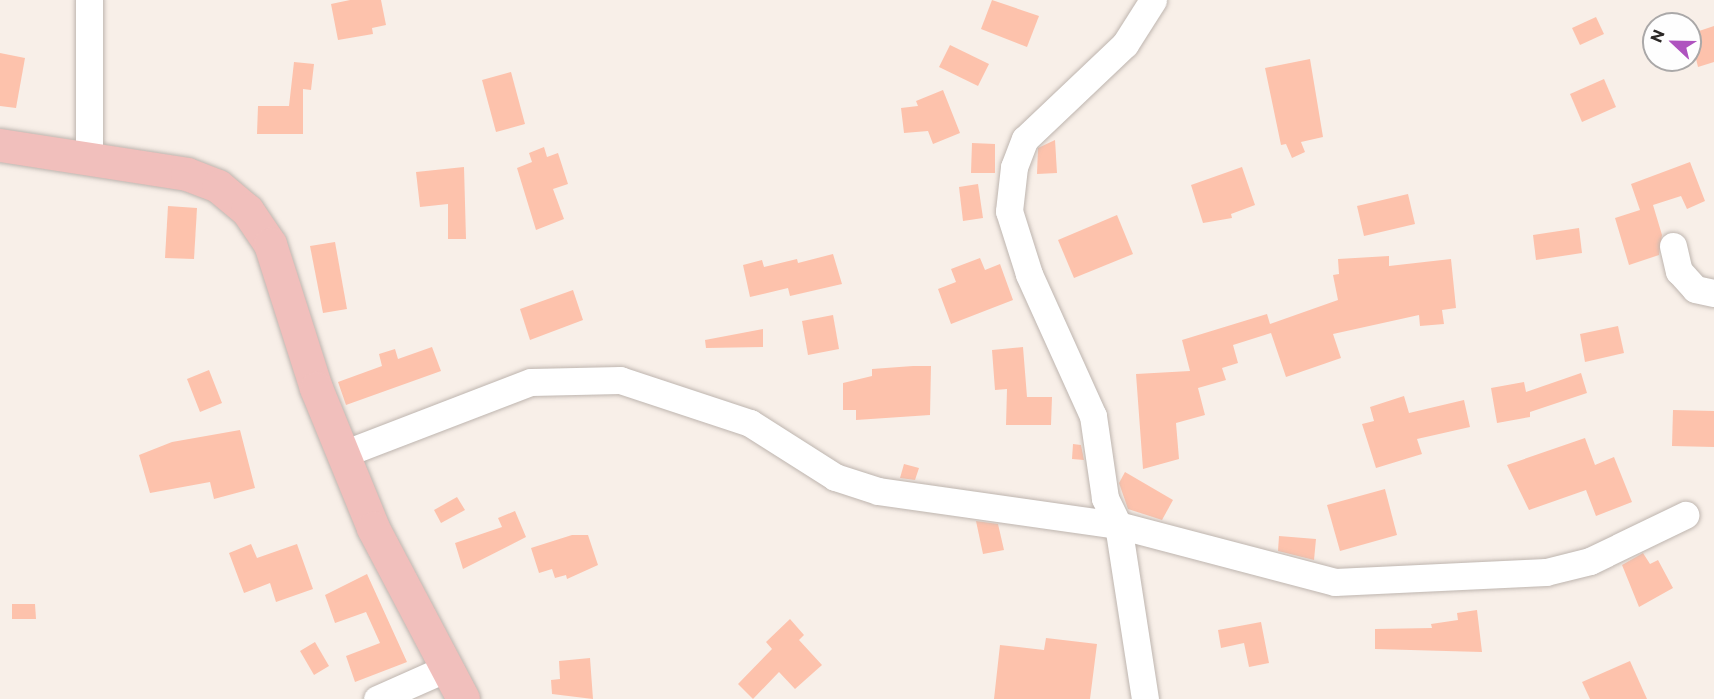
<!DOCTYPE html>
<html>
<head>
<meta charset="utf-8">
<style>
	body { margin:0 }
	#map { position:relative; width:1714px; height:699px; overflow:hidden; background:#f8efe8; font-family:Commissioner,sans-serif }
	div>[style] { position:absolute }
	.building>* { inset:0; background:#fdc2ac }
	.roads { filter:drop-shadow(0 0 2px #beb5af) drop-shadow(0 0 2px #beb5af) }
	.minor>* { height:27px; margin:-13.5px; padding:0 13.5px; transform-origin:13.5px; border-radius:13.5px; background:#fff }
	.major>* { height:33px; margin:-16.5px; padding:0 16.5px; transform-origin:16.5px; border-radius:16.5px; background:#f1bfbc }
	span { translate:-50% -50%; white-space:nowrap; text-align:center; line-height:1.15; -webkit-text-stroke:4.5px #fefefe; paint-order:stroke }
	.north { position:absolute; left:1642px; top:12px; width:60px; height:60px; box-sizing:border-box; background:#fefefe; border:2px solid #aaa8a8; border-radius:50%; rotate:292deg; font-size:16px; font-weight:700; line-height:24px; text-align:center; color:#2b2826 }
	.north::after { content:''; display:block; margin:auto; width:21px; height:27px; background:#af53bf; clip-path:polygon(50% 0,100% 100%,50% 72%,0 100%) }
</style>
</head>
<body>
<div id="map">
	<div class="building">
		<div style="clip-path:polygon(350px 0,381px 0,386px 25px,372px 28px,373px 34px,338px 40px,331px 4px)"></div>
		<div style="clip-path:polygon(992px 0,1039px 16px,1027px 47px,981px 29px)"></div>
		<div style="clip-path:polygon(1596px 17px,1604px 34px,1580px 45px,1572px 28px)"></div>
		<div style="clip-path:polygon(1714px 26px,1714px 62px,1698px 67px,1690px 34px)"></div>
		<div style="clip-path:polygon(950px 45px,989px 64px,978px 86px,939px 67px)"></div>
		<div style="clip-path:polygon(0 53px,25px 58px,16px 108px,0 106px)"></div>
		<div style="clip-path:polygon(1310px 59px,1323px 137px,1301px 142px,1305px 152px,1292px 158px,1286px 144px,1281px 145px,1265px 68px)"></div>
		<div style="clip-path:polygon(294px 62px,314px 64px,311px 90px,303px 89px,303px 134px,257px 134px,258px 106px,289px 106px)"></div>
		<div style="clip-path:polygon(511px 72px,525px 124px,496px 132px,482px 80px)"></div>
		<div style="clip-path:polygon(1604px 79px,1616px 107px,1582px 122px,1570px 94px)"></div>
		<div style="clip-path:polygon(943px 90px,960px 133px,933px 144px,928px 131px,904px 133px,901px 108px,918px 106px,916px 101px)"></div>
		<div style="clip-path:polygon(1055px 140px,1057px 173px,1037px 174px,1038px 148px)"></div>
		<div style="clip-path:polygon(972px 143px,995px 144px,995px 173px,971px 173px)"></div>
		<div style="clip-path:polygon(544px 147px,547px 157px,558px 153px,568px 184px,553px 189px,564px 219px,536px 230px,517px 168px,532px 162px,529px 153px)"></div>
		<div style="clip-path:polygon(1690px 162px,1705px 201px,1687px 209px,1681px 196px,1653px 205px,1662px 235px,1659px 255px,1629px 265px,1615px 218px,1640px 210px,1631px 184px)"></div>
		<div style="clip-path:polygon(464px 167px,466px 239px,448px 239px,448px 204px,420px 207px,416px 172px)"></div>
		<div style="clip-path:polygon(1242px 167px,1255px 205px,1231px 214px,1232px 218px,1203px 223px,1191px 185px)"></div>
		<div style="clip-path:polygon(978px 184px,983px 218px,963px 221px,959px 187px)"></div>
		<div style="clip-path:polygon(1408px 194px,1415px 224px,1364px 236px,1357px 206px)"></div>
		<div style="clip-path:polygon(168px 206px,197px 208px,194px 259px,165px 258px)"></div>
		<div style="clip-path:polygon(1117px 215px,1133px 254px,1074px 278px,1058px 240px)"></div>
		<div style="clip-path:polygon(1579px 228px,1582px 253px,1536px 260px,1533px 235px)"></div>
		<div style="clip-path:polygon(335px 242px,347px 309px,323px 313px,310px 246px)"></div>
		<div style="clip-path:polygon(833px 254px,842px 284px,790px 296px,788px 288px,750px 297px,743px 265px,762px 260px,764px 267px,797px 259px,798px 263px)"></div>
		<div style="clip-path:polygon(1389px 256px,1389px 266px,1451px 259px,1456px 308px,1442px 310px,1444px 324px,1420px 326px,1419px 315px,1333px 334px,1341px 358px,1286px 377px,1271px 333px,1233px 345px,1238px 363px,1222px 368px,1226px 380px,1198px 388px,1205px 415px,1176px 423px,1179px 459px,1143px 469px,1136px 374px,1190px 371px,1182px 340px,1267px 314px,1270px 324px,1338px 300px,1333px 275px,1339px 274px,1338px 259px)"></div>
		<div style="clip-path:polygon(980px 258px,985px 270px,1000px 264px,1013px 300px,951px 324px,938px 289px,956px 282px,951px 269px)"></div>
		<div style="clip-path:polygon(573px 290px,583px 320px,530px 340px,520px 309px)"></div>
		<div style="clip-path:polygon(833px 315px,839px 349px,808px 355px,802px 321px)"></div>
		<div style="clip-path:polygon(1618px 326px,1624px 353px,1585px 362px,1580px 334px)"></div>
		<div style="clip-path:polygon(763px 329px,763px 347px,706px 348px,705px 340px)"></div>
		<div style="clip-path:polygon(432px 347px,441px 371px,346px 405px,338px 382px,382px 366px,379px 354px,395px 349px,398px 359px)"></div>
		<div style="clip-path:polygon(1023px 347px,1027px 397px,1052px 397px,1051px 425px,1006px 425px,1007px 389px,995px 390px,992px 350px)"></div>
		<div style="clip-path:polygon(913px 366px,931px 366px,930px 415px,856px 420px,856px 410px,843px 410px,843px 383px,872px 376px,872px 369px)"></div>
		<div style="clip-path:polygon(209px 370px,222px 403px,200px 412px,187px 379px)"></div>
		<div style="clip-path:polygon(1581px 373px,1587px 393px,1530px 412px,1530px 417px,1497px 423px,1491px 388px,1524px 382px,1526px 392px)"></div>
		<div style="clip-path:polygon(1404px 396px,1409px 413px,1464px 400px,1470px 427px,1417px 439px,1422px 454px,1376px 468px,1362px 424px,1374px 421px,1370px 407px)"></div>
		<div style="clip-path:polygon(1673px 410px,1714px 411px,1714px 447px,1672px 446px)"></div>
		<div style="clip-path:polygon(240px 430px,255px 488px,214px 499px,210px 482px,150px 493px,139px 455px,172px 442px)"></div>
		<div style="clip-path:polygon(1585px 438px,1595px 465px,1614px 457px,1632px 502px,1596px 516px,1586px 490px,1529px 510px,1507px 465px)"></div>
		<div style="clip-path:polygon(1073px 444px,1081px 445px,1084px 460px,1072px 459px)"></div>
		<div style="clip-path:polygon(904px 464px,919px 468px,915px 480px,900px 478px)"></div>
		<div style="clip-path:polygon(1125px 472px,1173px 500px,1162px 520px,1128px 509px,1119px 483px)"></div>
		<div style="clip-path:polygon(1385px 489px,1397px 535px,1340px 551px,1327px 505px)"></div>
		<div style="clip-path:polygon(457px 497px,465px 510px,441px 523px,434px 510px)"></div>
		<div style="clip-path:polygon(515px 511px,526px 537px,463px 569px,455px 543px,502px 527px,498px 518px)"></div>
		<div style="clip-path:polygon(976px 521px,998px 524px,1004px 550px,983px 554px)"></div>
		<div style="clip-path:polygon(572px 535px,588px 535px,598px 565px,567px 579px,566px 575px,555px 578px,552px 569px,539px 573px,531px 548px)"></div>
		<div style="clip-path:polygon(1279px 536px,1316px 539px,1314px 560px,1278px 551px)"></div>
		<div style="clip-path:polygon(251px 544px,257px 558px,297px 544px,313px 589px,276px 602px,270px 583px,244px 593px,229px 553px)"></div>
		<div style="clip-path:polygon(1643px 553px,1650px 564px,1658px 560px,1673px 588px,1639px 607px,1622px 565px)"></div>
		<div style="clip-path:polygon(367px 574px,407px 662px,355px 682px,346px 656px,380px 643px,366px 612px,335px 623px,325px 595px)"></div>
		<div style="clip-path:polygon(12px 604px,35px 604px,36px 619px,12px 619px)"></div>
		<div style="clip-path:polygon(1477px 610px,1482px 652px,1375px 649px,1375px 629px,1432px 628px,1431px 624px,1458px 620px,1457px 613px)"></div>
		<div style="clip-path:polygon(790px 619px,804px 635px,799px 640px,822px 665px,795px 689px,779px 672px,753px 699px,738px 684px,772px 649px,766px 642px)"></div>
		<div style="clip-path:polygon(1261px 622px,1269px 663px,1249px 667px,1244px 643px,1221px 648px,1218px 630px)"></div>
		<div style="clip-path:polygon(1046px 638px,1097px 644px,1090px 699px,994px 699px,1000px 645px,1044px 650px)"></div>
		<div style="clip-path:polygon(315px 642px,329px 666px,314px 675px,300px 651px)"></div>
		<div style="clip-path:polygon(590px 658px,593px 699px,552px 694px,551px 680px,560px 679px,559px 661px)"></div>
		<div style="clip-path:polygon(1630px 661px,1647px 699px,1590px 699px,1582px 682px)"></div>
	</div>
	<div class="roads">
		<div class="minor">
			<div style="left:89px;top:157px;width:157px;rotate:-90deg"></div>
			<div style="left:1673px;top:246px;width:26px;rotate:77deg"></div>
			<div style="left:1679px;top:271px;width:24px;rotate:48deg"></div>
			<div style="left:1695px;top:289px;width:19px;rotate:12deg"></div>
			<div style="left:343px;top:454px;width:201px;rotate:-21deg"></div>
			<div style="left:531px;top:382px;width:89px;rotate:-1.3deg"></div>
			<div style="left:620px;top:380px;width:137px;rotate:18.3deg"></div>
			<div style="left:750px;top:423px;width:101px;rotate:32.4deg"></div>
			<div style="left:835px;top:477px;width:45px;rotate:18deg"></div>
			<div style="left:878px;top:491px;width:242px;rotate:8.1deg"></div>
			<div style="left:1118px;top:525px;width:224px;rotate:14.7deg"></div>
			<div style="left:1335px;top:582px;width:211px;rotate:-2.7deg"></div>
			<div style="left:1546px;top:572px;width:45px;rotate:-14deg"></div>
			<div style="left:1590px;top:561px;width:106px;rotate:-25.8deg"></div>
			<div style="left:377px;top:699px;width:77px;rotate:-23.9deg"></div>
			<div style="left:1145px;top:699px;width:176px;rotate:-98.8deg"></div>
			<div style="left:1118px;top:525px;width:30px;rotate:-116deg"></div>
			<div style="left:1105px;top:498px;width:83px;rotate:-98.3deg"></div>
			<div style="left:1093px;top:416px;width:156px;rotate:-114.3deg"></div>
			<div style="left:1029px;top:274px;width:66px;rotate:-107.6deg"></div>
			<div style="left:1009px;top:211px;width:44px;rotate:-83.5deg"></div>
			<div style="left:1014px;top:167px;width:30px;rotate:-69deg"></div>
			<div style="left:1025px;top:139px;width:138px;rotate:-43.5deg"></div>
			<div style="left:1125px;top:44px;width:52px;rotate:-57.5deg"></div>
		</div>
		<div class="major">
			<div style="left:0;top:145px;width:189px;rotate:8.8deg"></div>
			<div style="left:187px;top:174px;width:33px;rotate:21deg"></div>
			<div style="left:218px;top:186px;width:38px;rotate:40deg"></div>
			<div style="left:247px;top:210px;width:41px;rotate:55.9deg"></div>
			<div style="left:270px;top:244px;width:151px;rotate:72.3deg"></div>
			<div style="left:316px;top:388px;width:151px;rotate:67.8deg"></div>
			<div style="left:373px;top:528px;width:193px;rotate:62.2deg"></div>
		</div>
	</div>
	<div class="north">N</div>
</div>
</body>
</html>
